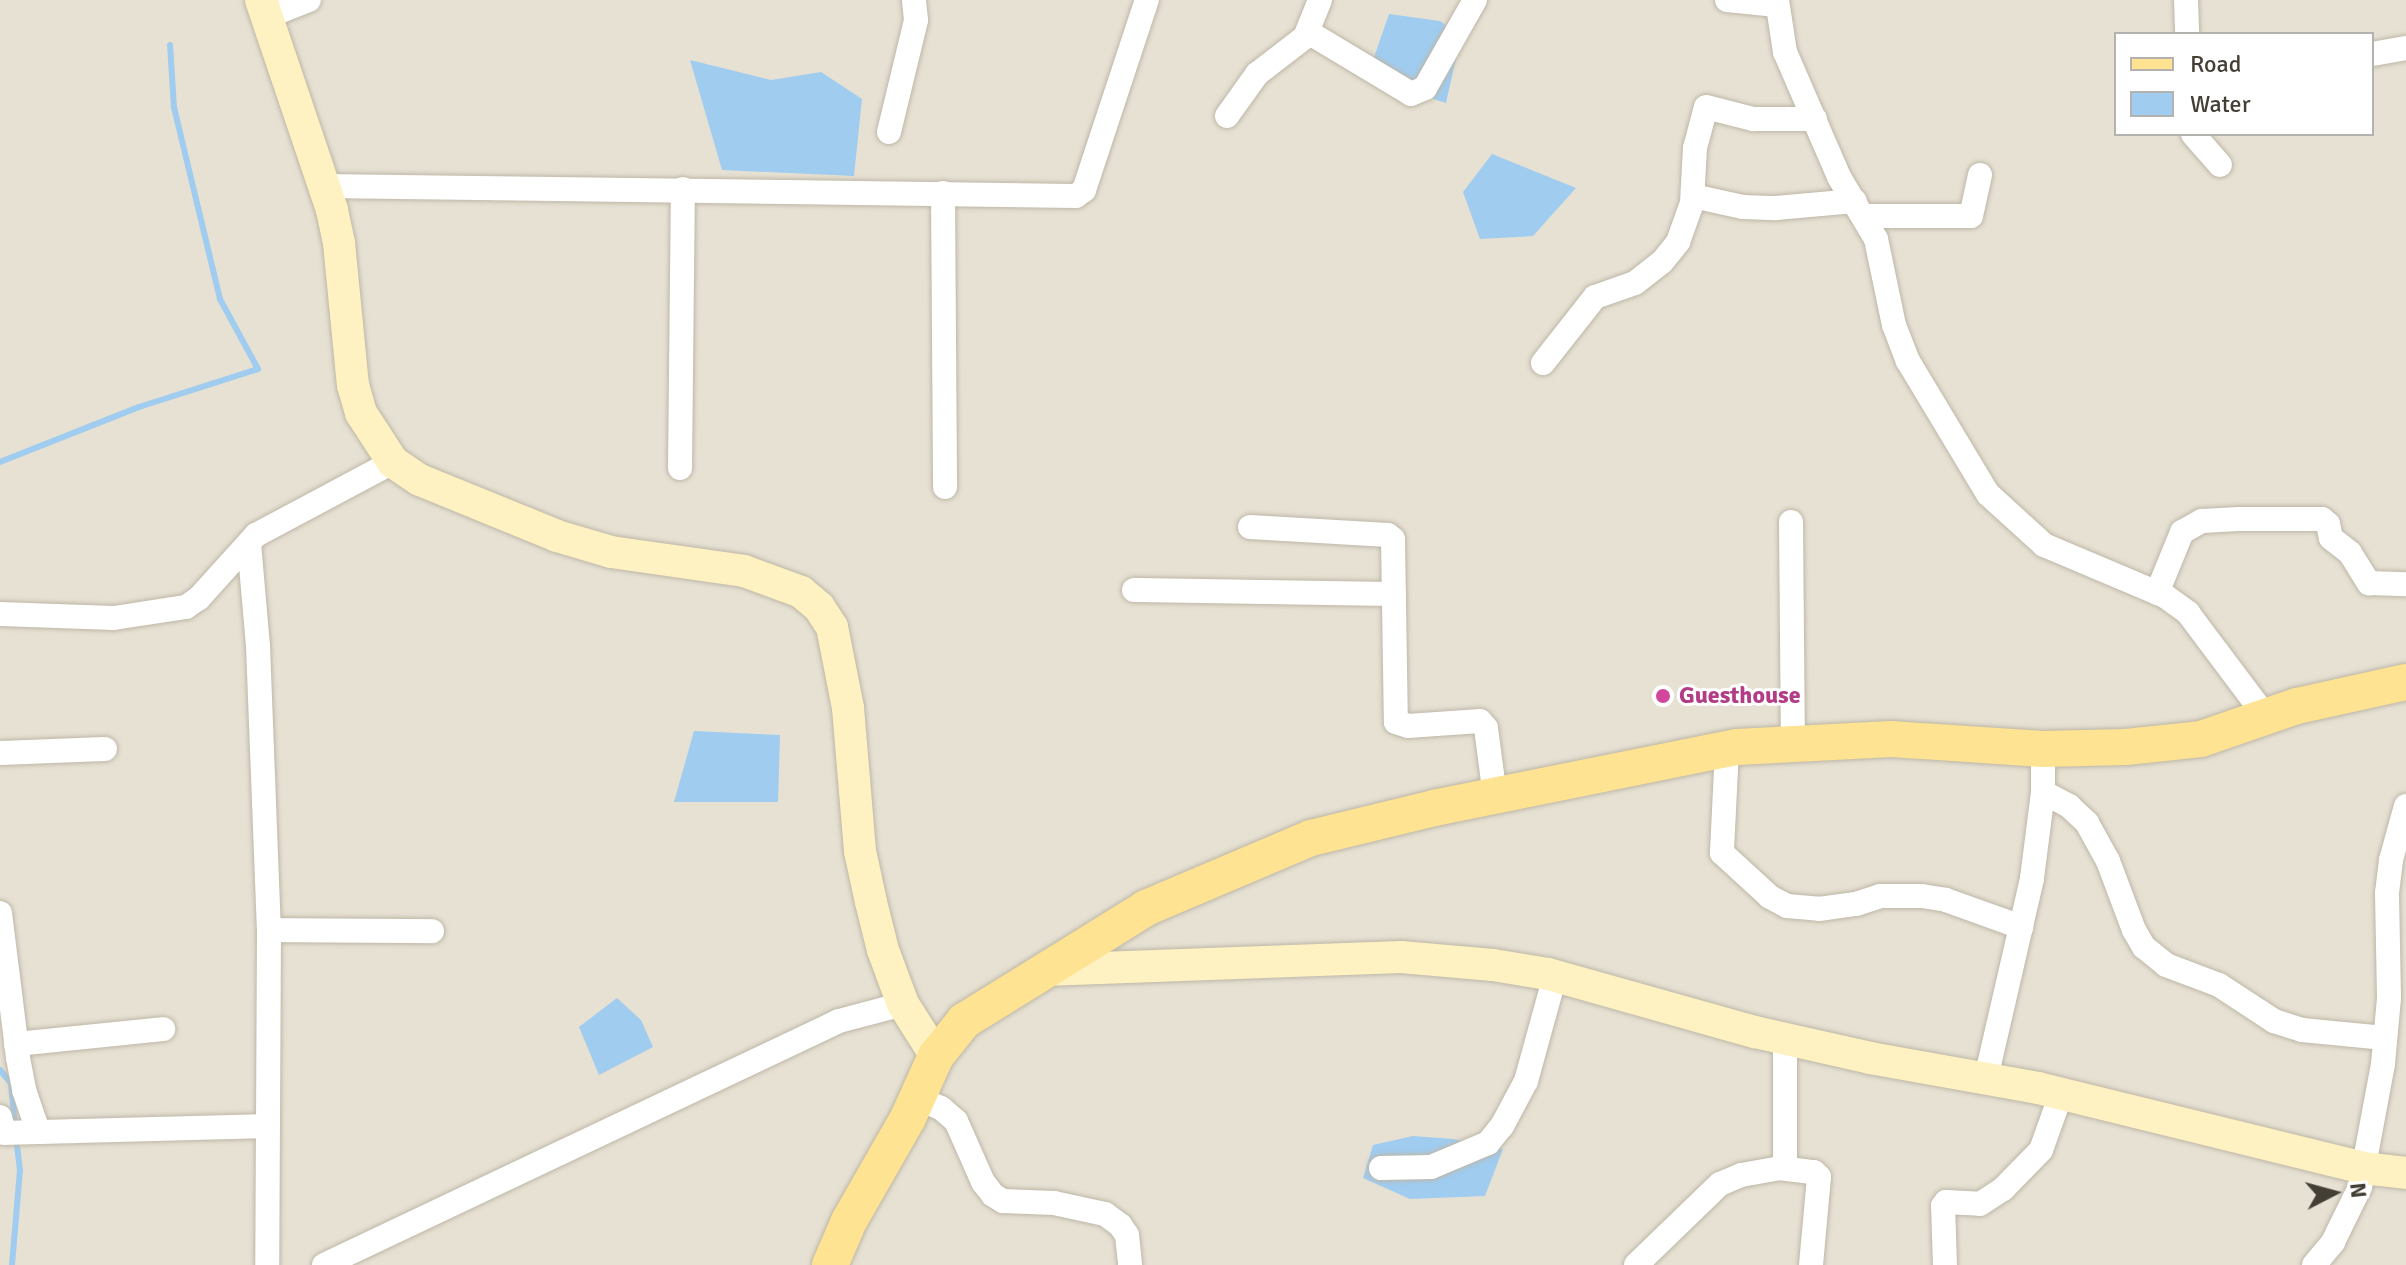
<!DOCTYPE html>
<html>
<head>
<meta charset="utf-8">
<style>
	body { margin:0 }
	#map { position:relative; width:2406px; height:1265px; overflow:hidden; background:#f2efe4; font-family:Signika,sans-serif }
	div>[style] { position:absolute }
	.residential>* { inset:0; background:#e6e1d3 }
	.water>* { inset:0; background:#a0ccf0 }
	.stream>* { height:6px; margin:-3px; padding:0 3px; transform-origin:3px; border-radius:3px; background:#a0ccf0 }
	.roads { filter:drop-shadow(0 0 2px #beb7a7) drop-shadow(0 0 2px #beb7a7) }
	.street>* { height:24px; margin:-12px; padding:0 12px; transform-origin:12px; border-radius:12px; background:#fff }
	.secondary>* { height:32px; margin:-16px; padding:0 16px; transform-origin:16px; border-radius:16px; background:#fff2c2 }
	.primary>* { height:36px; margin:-18px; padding:0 18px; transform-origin:18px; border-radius:18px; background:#fee392 }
	.dots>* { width:22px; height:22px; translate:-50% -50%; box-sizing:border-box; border:4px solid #fff; border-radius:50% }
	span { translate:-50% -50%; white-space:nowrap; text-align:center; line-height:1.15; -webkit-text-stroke:6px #fff; paint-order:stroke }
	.hotel-label { font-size:24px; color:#b23c85; font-weight:700 }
	.left { translate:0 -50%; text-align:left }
	.legend { position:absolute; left:2114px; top:32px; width:260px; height:104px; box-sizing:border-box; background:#fff; border:2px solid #b4b2ae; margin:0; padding:10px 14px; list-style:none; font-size:24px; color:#443f34 }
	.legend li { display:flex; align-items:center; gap:16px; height:40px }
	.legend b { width:40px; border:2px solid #b4b2ae }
	.north { position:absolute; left:2294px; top:1153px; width:80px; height:80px; -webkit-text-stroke:6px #fff; paint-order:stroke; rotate:84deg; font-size:22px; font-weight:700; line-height:32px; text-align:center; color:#443f34 }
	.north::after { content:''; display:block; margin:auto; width:28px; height:36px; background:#443f34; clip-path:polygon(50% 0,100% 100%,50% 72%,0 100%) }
</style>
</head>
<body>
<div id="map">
	<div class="residential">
		<div style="clip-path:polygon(evenodd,0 0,2406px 0,2406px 1265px,0 1265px,0 0,2116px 34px,2372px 34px,2372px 134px,2116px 134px,2116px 34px)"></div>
	</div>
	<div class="water">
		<div style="clip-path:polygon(1389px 14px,1440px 21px,1461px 36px,1446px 103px,1405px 90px,1372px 63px)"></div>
		<div style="clip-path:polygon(690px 60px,771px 80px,821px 72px,862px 99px,854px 176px,722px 170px)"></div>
		<div style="clip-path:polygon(1492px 154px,1576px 188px,1533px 236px,1480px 239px,1463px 192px)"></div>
		<div style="clip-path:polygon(694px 731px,780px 735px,778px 802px,674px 802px)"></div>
		<div style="clip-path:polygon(617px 998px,641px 1020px,653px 1047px,599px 1075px,579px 1027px)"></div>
		<div style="clip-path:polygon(1413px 1136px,1453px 1139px,1503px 1149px,1485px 1196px,1410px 1199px,1363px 1178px,1373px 1145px)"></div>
	</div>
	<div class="stream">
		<div style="left:0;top:462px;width:149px;rotate:-21.6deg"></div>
		<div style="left:139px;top:407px;width:125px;rotate:-17.7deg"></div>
		<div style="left:258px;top:369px;width:80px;rotate:-118.5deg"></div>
		<div style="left:220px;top:299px;width:196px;rotate:-103.5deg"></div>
		<div style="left:174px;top:108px;width:63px;rotate:-93.6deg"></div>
		<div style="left:0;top:1070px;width:17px;rotate:50deg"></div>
		<div style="left:11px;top:1083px;width:43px;rotate:84.7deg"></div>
		<div style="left:12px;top:1265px;width:95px;rotate:-85.2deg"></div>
		<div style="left:20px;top:1170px;width:32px;rotate:-97deg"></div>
	</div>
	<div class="roads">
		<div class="street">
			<div style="left:1727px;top:0;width:50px;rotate:5.7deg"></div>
			<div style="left:1777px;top:0;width:53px;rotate:81.3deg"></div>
			<div style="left:1785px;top:52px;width:136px;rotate:66.6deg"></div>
			<div style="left:1839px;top:177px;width:72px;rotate:59.2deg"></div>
			<div style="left:1876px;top:239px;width:88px;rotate:78.2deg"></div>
			<div style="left:1894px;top:325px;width:39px;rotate:69deg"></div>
			<div style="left:1908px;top:361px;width:155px;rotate:59deg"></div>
			<div style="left:1988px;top:494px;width:76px;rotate:42.3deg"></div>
			<div style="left:2044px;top:545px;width:131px;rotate:22.9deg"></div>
			<div style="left:2165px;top:596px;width:29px;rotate:36deg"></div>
			<div style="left:2188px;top:613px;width:130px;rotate:53.1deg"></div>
			<div style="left:2186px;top:0;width:34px;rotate:88deg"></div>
			<div style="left:266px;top:17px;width:46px;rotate:-21.6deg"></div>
			<div style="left:1308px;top:32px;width:120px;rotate:31deg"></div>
			<div style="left:1411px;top:94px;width:15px;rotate:-23deg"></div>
			<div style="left:1425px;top:88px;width:101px;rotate:-60.4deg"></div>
			<div style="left:2372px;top:54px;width:35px;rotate:-10deg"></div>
			<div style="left:1227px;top:116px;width:52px;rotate:-54.5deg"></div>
			<div style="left:1257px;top:74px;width:61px;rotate:-37.6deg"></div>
			<div style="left:1305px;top:37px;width:40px;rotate:-68deg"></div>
			<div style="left:889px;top:132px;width:115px;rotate:-76.4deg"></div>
			<div style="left:916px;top:20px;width:20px;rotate:-96deg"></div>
			<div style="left:2193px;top:134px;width:41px;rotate:48.9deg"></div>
			<div style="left:324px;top:186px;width:752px;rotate:0.76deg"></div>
			<div style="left:1076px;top:196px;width:10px;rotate:-37deg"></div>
			<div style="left:1084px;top:190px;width:200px;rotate:-71.7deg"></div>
			<div style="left:943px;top:193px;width:294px;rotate:89.6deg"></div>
			<div style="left:1693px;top:196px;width:51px;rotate:12.4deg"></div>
			<div style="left:1743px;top:207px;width:33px;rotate:2deg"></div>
			<div style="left:1776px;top:208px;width:79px;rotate:-5.1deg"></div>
			<div style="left:1865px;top:216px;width:106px"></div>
			<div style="left:1971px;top:216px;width:42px;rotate:-77.6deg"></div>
			<div style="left:1543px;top:363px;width:84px;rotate:-51.8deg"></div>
			<div style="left:1595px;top:297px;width:42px;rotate:-19.3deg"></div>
			<div style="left:1635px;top:283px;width:34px;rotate:-38deg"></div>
			<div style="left:1662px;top:262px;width:26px;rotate:-51deg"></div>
			<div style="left:1678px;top:242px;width:41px;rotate:-70.3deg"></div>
			<div style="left:1692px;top:203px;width:55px;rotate:-86.9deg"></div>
			<div style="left:1695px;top:148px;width:42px;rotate:-75deg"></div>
			<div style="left:1706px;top:107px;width:49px;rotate:14.3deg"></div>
			<div style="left:1753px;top:119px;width:62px"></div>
			<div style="left:680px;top:468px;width:279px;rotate:-89.4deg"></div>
			<div style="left:1791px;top:522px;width:222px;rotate:89.5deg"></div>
			<div style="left:1250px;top:527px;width:138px;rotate:3.3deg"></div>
			<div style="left:1388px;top:535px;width:6px;rotate:39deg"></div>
			<div style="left:1393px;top:539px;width:183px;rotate:89.1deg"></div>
			<div style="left:1396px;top:722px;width:13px;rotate:18deg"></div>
			<div style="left:1408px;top:726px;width:72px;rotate:-4deg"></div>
			<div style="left:1480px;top:721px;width:9px;rotate:49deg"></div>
			<div style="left:1486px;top:728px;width:69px;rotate:82.5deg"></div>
			<div style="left:249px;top:543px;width:103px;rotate:85deg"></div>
			<div style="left:258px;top:646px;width:284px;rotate:87.8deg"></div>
			<div style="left:269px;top:930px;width:335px;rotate:90.3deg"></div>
			<div style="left:1134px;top:590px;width:260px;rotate:0.9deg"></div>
			<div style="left:2157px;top:593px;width:66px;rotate:-67.7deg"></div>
			<div style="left:2182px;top:532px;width:23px;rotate:-29deg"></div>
			<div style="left:2202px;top:521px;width:37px;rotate:-3deg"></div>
			<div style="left:2239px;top:519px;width:83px"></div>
			<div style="left:2322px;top:519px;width:8px;rotate:40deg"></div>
			<div style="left:2328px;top:524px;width:14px;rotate:78deg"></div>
			<div style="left:2331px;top:538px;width:24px;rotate:38deg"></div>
			<div style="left:2350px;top:553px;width:36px;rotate:58deg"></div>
			<div style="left:2369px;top:583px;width:37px;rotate:2deg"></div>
			<div style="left:0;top:614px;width:114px;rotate:2deg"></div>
			<div style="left:114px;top:618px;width:73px;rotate:-8.7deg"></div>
			<div style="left:186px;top:607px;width:16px;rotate:-35deg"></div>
			<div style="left:199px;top:598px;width:85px;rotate:-47.9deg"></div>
			<div style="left:256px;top:535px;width:155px;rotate:-28.1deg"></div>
			<div style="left:1727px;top:749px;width:104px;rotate:92.8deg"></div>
			<div style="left:1722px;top:853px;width:65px;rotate:42.5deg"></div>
			<div style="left:1770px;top:897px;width:19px;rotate:28deg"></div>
			<div style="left:1787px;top:906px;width:32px;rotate:5deg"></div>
			<div style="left:1819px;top:909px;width:37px;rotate:-8deg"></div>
			<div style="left:1856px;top:904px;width:25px;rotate:-18deg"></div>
			<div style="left:1880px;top:896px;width:42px"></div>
			<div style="left:1922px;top:896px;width:24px;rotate:9deg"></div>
			<div style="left:1946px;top:900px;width:80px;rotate:19.8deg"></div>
			<div style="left:0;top:753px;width:105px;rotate:-2.2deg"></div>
			<div style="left:2043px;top:792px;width:30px;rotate:28deg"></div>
			<div style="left:2069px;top:806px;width:25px;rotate:43deg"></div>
			<div style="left:2087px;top:823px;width:43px;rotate:61.1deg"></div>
			<div style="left:2108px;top:861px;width:74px;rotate:69.4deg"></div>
			<div style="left:2134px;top:930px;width:20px;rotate:60deg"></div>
			<div style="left:2144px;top:947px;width:28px;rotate:39deg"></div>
			<div style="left:2166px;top:965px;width:57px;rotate:20.7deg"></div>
			<div style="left:2219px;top:985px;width:66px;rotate:33.2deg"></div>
			<div style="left:2274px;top:1021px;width:29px;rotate:18deg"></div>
			<div style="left:2302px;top:1030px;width:83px;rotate:5.5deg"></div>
			<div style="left:0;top:913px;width:146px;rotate:82.9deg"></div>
			<div style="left:18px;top:1058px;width:33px;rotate:79deg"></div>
			<div style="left:24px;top:1090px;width:43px;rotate:71.1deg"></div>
			<div style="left:269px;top:930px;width:163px;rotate:0.4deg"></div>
			<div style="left:16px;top:1044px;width:148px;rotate:-5.8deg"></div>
			<div style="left:1986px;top:1078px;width:205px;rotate:-77deg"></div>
			<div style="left:2032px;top:878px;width:87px;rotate:-82.7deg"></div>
			<div style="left:2043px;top:792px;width:43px;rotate:-90deg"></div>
			<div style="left:917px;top:1098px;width:26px;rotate:23deg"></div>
			<div style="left:941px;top:1108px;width:20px;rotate:41deg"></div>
			<div style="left:956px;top:1121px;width:67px;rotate:66.1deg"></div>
			<div style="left:983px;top:1182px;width:16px;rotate:52deg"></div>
			<div style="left:993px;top:1195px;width:12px;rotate:31deg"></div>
			<div style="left:1003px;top:1201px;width:51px;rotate:2.2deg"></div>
			<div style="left:1054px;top:1203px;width:52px;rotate:12.2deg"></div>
			<div style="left:1105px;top:1214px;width:19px;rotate:36deg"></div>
			<div style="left:1120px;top:1225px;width:12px;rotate:55deg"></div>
			<div style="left:1127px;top:1235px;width:30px;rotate:84deg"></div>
			<div style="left:0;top:1117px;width:16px;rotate:76deg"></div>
			<div style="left:4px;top:1133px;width:263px;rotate:-1.5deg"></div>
			<div style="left:1381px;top:1168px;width:50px;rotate:-1.1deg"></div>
			<div style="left:1431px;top:1167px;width:62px;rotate:-22.8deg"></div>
			<div style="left:1488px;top:1143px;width:22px;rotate:-51deg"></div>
			<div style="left:1502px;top:1126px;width:51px;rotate:-61.9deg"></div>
			<div style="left:1526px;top:1081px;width:109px;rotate:-74.6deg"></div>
			<div style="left:1779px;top:1168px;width:35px;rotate:7deg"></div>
			<div style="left:1814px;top:1172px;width:7px;rotate:45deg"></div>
			<div style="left:1819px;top:1177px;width:88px;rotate:95.2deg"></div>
			<div style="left:324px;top:1265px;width:570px;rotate:-25.35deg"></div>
			<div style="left:839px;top:1021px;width:66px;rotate:-14.9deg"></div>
			<div style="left:1636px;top:1265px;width:117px;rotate:-44deg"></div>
			<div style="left:1720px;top:1184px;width:23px;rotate:-23deg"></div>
			<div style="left:1741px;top:1175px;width:39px;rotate:-10deg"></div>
			<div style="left:1779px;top:1168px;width:8px;rotate:-40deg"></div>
			<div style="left:1785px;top:1163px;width:124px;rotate:-90deg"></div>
			<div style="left:1945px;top:1265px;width:59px;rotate:-91.9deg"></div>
			<div style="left:1943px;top:1206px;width:5px;rotate:-53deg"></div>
			<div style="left:1946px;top:1202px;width:34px;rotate:3deg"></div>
			<div style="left:1980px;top:1204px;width:27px;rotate:-33deg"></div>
			<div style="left:2003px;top:1189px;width:54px;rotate:-45.7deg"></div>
			<div style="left:2041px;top:1150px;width:59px;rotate:-70.3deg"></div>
			<div style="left:2314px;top:1265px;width:30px;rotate:-50deg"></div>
			<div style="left:2333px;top:1242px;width:61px;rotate:-63.9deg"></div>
			<div style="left:2360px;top:1187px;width:125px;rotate:-79.4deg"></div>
			<div style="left:2383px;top:1064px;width:66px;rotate:-84.8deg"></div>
			<div style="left:2389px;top:998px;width:105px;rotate:-91.1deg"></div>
			<div style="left:2387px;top:893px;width:33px;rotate:-83deg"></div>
			<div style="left:2391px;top:860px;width:56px;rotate:-74.5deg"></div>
		</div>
		<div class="secondary">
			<div style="left:261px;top:0;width:222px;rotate:71.3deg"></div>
			<div style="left:332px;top:210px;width:34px;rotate:78deg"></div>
			<div style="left:339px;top:243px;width:143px;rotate:84.4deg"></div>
			<div style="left:353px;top:385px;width:29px;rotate:74deg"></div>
			<div style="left:361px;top:413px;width:59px;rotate:56.9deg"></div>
			<div style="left:393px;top:462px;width:32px;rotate:34deg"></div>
			<div style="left:420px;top:480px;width:148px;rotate:22.2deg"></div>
			<div style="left:557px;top:536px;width:56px;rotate:16.5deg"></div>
			<div style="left:611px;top:552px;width:134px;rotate:8.1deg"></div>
			<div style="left:744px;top:571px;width:61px;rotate:20.2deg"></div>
			<div style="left:801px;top:592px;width:23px;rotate:40deg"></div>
			<div style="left:819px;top:607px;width:24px;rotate:57deg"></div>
			<div style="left:832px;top:627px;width:83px;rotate:78.8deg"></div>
			<div style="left:848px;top:708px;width:144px;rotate:85.2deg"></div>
			<div style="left:860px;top:851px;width:52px;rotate:77.8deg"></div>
			<div style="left:871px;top:902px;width:49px;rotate:76deg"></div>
			<div style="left:883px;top:950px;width:58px;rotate:69.7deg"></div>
			<div style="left:903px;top:1004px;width:62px;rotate:57.6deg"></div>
			<div style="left:1045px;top:970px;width:356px;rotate:-2.1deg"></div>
			<div style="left:1401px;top:957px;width:92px;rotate:5deg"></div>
			<div style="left:1493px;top:965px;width:56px;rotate:9.3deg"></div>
			<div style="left:1548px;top:974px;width:215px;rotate:15.7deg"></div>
			<div style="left:1755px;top:1032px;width:118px;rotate:12.7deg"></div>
			<div style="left:1870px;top:1058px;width:171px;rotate:10.1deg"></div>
			<div style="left:2038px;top:1088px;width:335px;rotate:13.8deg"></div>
			<div style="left:2363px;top:1168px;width:43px;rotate:6.6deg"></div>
		</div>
		<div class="primary">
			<div style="left:830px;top:1265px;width:48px;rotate:-66.6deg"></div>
			<div style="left:849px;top:1221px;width:119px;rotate:-60.2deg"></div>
			<div style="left:908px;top:1118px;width:68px;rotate:-65.7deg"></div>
			<div style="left:936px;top:1056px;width:45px;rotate:-51.3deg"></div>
			<div style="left:964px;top:1021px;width:214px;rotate:-31.8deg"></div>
			<div style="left:1146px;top:908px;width:179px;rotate:-23deg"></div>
			<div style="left:1311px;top:838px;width:127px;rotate:-13.7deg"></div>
			<div style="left:1434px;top:808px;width:309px;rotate:-11.4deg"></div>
			<div style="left:1737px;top:747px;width:154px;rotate:-3deg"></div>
			<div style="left:1891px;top:739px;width:152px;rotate:3.8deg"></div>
			<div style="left:2043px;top:749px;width:83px;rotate:-1.4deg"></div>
			<div style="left:2126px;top:747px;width:75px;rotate:-6.1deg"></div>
			<div style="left:2201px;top:739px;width:102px;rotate:-19deg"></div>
			<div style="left:2297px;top:706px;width:112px;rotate:-12.4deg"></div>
		</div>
	</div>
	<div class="dots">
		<div style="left:1663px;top:696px;background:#d1479c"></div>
	</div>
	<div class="hotel-label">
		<span class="left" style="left:1679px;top:696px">Guesthouse</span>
	</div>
	<ul class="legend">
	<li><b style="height:10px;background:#fee392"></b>Road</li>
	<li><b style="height:22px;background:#a0ccf0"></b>Water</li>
	</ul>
	<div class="north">N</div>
</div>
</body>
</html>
